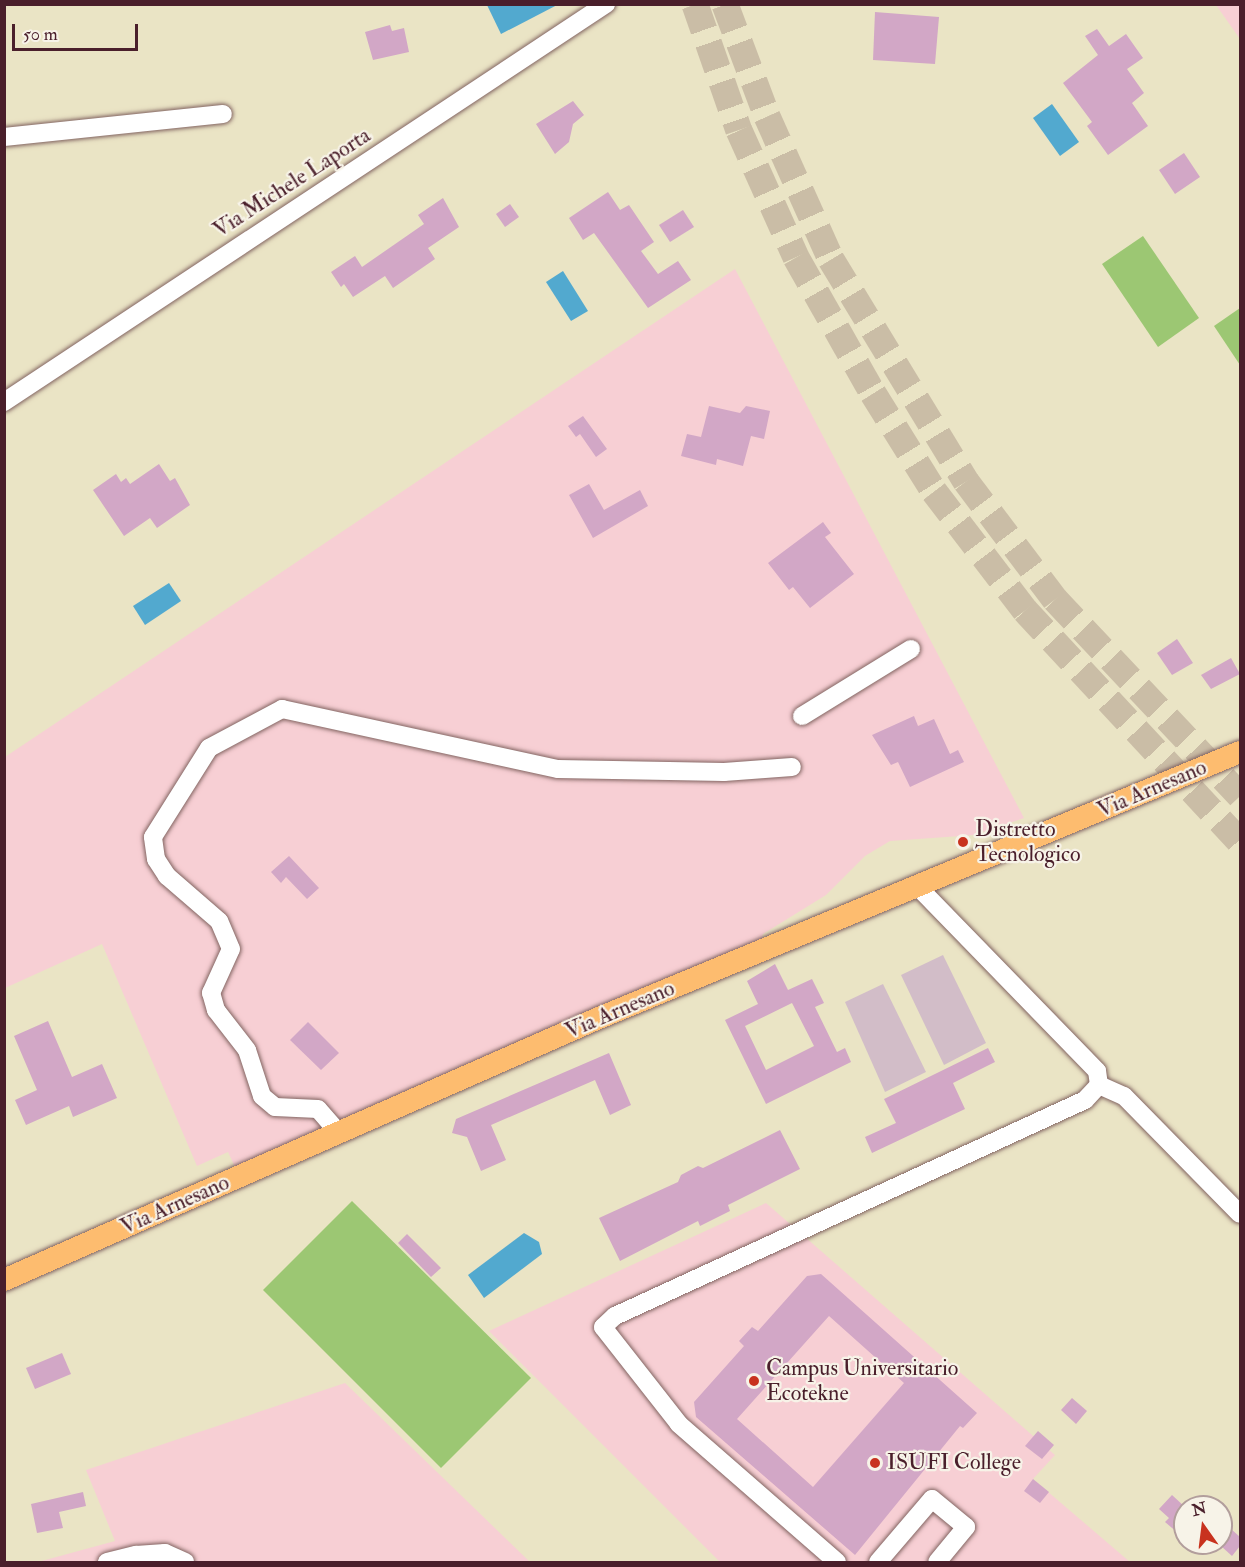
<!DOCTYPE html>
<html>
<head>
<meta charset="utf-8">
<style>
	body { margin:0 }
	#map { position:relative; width:1245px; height:1567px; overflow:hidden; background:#eae4c5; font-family:"IM FELL Double Pica",serif }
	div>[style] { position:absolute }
	.built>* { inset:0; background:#f7cfd4 }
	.industrial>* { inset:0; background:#d2bdc8 }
	.green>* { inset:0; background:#9cc773 }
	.water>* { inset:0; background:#52a9cf }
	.building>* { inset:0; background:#d2a7c6 }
	.highway-tunnel>* { height:27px; margin-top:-13.5px; transform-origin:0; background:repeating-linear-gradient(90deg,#cabda6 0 27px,transparent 0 41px) }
	.roads { filter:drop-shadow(0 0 2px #826461) drop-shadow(0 0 2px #826461) }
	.minor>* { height:18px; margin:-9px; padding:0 9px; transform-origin:9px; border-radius:9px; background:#fff }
	.major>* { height:22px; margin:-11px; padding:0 11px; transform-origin:11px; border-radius:11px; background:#fdbc6f }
	.dots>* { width:16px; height:16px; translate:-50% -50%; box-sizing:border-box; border:3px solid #f7f3e8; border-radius:50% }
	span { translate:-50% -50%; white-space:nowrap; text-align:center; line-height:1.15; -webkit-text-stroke:4.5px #f7f3e8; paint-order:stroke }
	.street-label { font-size:22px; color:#4a1f2b }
	.poi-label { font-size:22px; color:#4a1f2b }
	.left { translate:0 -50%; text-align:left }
	.frame { position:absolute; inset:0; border:6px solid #4a1f2b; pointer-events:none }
	.north { position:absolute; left:1173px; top:1495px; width:60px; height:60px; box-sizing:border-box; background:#f7f3e8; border:2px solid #b29e9c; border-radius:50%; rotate:346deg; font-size:16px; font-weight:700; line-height:24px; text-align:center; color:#4a1f2b }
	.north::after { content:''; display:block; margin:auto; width:21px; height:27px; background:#c8321e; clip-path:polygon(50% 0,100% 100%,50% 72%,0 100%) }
	.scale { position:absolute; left:12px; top:24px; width:126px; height:27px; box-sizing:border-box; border:3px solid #4a1f2b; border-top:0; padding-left:8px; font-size:18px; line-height:21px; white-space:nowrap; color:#4a1f2b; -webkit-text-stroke:4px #f7f3e8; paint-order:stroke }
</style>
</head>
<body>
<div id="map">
	<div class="built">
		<div style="clip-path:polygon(1216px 5px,1240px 5px,1240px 39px)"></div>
		<div style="clip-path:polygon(735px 269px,1024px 818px,974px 835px,890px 841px,865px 856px,826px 895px,763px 934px,760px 944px,236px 1169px,228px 1152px,197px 1166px,102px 944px,5px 988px,5px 757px)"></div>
		<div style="clip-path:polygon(766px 1203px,1055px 1455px,1033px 1479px,1130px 1562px,720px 1562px,489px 1331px)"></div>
		<div style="clip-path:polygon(345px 1383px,530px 1562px,38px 1562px,115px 1541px,86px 1470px)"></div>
	</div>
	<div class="industrial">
		<div style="clip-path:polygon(943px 955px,986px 1043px,944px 1065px,901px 975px)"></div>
		<div style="clip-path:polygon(883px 984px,926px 1072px,885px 1092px,845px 1002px)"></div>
	</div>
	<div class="green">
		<div style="clip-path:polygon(1143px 236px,1199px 318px,1158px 347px,1102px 264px)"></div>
		<div style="clip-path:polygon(1240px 308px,1240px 365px,1214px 326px)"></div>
		<div style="clip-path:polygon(352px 1201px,531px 1378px,441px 1468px,263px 1290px)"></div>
	</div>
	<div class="water">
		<div style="clip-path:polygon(559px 4px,501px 34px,487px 5px,487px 4px)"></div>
		<div style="clip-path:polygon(1052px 104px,1079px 142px,1060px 156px,1033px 118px)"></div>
		<div style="clip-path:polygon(563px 271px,588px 311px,571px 321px,546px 282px)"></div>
		<div style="clip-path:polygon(169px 583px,181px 601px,145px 625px,133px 606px)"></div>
		<div style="clip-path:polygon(524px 1233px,539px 1242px,542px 1254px,484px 1298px,468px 1275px)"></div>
	</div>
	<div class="building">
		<div style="clip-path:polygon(875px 12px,939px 17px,935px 64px,873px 60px)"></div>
		<div style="clip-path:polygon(390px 25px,392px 31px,404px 28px,409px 52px,373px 60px,365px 32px)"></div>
		<div style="clip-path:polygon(1097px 29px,1109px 46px,1126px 34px,1143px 58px,1127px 69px,1144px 93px,1132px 103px,1148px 126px,1108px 155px,1087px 126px,1092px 122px,1063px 83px,1098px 55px,1085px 36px)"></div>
		<div style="clip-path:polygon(573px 101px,584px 115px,573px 124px,569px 142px,555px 154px,536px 124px)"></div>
		<div style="clip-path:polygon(1184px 153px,1200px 177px,1175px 194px,1159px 170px)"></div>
		<div style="clip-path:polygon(608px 192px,620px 210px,629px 205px,654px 242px,641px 251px,658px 274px,678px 261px,691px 280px,648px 308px,594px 233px,583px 240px,569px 218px)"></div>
		<div style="clip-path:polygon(443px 198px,459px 227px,428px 248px,435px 259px,393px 288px,385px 276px,353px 297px,344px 284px,341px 287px,331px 272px,355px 256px,362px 267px,424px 224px,418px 215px)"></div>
		<div style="clip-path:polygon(510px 204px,519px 217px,505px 227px,496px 214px)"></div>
		<div style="clip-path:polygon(683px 210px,694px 227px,670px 242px,659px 225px)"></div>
		<div style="clip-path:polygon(709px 406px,740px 413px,746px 406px,770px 411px,764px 439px,751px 436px,743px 466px,717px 459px,716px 465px,681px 456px,687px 434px,701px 437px)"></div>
		<div style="clip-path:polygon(583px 416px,607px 449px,596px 457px,580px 434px,576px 437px,568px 426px)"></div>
		<div style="clip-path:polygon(159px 464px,170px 481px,175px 478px,190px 505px,157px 528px,150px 518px,124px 536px,93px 490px,116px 474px,121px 482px,126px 478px,130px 484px)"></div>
		<div style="clip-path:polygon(589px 484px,604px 510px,640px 490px,648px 506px,593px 538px,569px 495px)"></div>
		<div style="clip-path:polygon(823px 522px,831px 533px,825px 537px,854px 574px,810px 608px,793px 587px,789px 590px,768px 563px)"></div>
		<div style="clip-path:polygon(1177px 639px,1193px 663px,1172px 675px,1157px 653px)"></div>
		<div style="clip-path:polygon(1231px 658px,1240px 674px,1211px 689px,1201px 675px)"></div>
		<div style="clip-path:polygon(914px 716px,918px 726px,934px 719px,950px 754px,958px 750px,964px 762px,910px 787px,898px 762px,891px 765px,872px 735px)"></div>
		<div style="clip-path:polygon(289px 856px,319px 888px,307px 899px,286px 877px,281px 883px,271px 872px)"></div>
		<div style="clip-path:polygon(evenodd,775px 964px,788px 990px,812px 979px,824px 1003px,815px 1007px,837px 1052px,845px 1048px,851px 1062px,766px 1104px,725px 1020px,758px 1004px,747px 981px,775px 964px,792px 1003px,814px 1046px,766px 1070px,745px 1026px,792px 1003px)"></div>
		<div style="clip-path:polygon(48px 1021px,72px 1077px,102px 1064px,117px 1098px,73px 1117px,69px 1106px,26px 1125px,15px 1100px,37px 1090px,14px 1036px)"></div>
		<div style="clip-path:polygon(308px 1022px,339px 1053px,321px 1070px,290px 1040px)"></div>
		<div style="clip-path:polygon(988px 1048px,995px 1062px,953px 1083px,965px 1109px,872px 1153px,865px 1137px,896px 1123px,884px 1099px)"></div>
		<div style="clip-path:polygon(609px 1053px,631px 1105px,610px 1115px,595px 1080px,491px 1125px,506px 1160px,481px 1171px,467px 1137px,452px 1133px,456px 1119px)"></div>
		<div style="clip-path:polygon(780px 1130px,800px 1169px,728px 1205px,730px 1211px,700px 1226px,698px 1221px,620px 1261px,599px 1218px,678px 1182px,681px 1175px,698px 1166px,703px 1168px)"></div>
		<div style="clip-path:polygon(407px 1234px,441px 1268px,431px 1277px,398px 1243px)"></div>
		<div style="clip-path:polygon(evenodd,821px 1274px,977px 1413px,963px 1428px,960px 1426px,855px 1555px,696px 1417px,694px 1402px,744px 1346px,739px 1341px,752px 1327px,758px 1331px,807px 1276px,821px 1274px,829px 1316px,904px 1383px,813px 1487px,737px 1419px,829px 1316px)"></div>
		<div style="clip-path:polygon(62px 1353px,71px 1374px,35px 1389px,26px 1368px)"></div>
		<div style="clip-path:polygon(1072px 1398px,1087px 1411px,1076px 1424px,1061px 1410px)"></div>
		<div style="clip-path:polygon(1038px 1431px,1054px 1445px,1042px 1459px,1025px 1446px)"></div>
		<div style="clip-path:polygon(1033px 1479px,1049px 1492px,1040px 1503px,1024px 1491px)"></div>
		<div style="clip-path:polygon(83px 1492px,86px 1506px,59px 1512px,63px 1528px,37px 1533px,31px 1504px)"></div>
		<div style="clip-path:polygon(1172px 1495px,1185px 1507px,1185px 1539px,1165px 1522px,1169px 1518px,1159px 1509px)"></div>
		<div style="clip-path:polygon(1221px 1520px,1240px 1537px,1240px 1546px,1232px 1556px,1221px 1546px)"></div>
	</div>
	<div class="highway-tunnel">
		<div style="left:695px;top:4px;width:133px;rotate:70.8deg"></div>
		<div style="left:739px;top:130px;width:139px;rotate:65.8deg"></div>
		<div style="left:796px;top:257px;width:156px;rotate:60.5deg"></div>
		<div style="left:873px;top:393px;width:115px;rotate:58.1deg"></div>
		<div style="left:934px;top:491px;width:150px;rotate:52.6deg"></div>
		<div style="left:1025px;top:610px;width:316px;rotate:47.1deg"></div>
		<div style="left:725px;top:4px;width:120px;rotate:69.4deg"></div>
		<div style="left:767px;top:116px;width:157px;rotate:65.9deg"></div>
		<div style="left:831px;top:259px;width:260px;rotate:58.7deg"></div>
		<div style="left:966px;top:481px;width:148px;rotate:53deg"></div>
		<div style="left:1055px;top:599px;width:270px;rotate:46.7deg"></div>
	</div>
	<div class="roads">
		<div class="minor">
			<div style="left:4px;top:137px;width:220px;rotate:-6deg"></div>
			<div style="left:4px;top:402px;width:722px;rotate:-33.47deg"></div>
			<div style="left:802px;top:716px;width:128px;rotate:-31.6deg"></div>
			<div style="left:1099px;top:1085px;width:27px;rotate:24deg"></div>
			<div style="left:1124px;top:1096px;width:165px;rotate:45.5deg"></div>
			<div style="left:338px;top:1132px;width:30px;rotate:-131deg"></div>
			<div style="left:318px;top:1109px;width:43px;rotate:-177.3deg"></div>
			<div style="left:275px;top:1107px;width:17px;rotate:-140deg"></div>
			<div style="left:262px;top:1096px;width:48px;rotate:-108.1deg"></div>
			<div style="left:247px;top:1050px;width:51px;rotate:-127.8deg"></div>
			<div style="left:216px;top:1010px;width:18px;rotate:-106deg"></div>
			<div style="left:211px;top:993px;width:48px;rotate:-65.6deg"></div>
			<div style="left:231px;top:949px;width:30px;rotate:-113deg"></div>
			<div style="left:219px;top:921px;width:69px;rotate:-139.1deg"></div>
			<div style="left:167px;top:876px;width:20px;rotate:-123deg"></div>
			<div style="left:156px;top:859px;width:22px;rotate:-98deg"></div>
			<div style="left:153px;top:837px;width:105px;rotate:-57.8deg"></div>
			<div style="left:209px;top:748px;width:83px;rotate:-28.1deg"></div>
			<div style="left:282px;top:709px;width:282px;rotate:12.3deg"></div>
			<div style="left:558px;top:769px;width:166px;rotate:1deg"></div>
			<div style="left:724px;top:772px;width:68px;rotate:-4.2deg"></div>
			<div style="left:107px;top:1562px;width:30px;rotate:-14deg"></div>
			<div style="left:136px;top:1555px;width:29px;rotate:-4deg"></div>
			<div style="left:165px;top:1553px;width:22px;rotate:24deg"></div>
			<div style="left:837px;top:1562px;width:210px;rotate:-138.9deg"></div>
			<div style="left:679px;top:1424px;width:123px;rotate:-128.1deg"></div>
			<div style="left:603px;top:1327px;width:16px;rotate:-43deg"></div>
			<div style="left:615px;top:1316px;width:517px;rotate:-24.68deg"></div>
			<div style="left:1085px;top:1100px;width:21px;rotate:-47deg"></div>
			<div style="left:1099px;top:1085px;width:14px;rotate:-98deg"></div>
			<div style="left:1097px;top:1071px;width:258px;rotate:-134.2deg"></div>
			<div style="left:878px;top:1562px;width:83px;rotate:-49.4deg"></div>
			<div style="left:932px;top:1499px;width:44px;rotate:39.5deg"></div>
			<div style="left:966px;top:1527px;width:45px;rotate:129.6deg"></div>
		</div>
		<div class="major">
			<div style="left:4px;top:1280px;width:650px;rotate:-23.77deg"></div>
			<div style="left:599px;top:1018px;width:694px;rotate:-22.54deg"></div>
		</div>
	</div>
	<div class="dots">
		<div style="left:963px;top:842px;background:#c8321e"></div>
		<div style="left:754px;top:1381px;background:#c8321e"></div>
		<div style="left:875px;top:1463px;background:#c8321e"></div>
	</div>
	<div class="street-label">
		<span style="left:292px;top:183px;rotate:-33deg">Via Michele Laporta</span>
		<span style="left:1152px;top:789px;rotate:-23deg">Via Arnesano</span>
		<span style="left:620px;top:1010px;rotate:-23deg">Via Arnesano</span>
		<span style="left:175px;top:1205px;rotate:-24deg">Via Arnesano</span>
	</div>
	<div class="poi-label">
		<span class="left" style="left:975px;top:842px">Distretto<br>Tecnologico</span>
		<span class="left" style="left:766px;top:1381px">Campus Universitario<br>Ecotekne</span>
		<span class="left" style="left:887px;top:1463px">ISUFI College</span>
	</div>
	<div class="frame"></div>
	<div class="north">N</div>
	<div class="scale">50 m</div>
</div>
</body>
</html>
